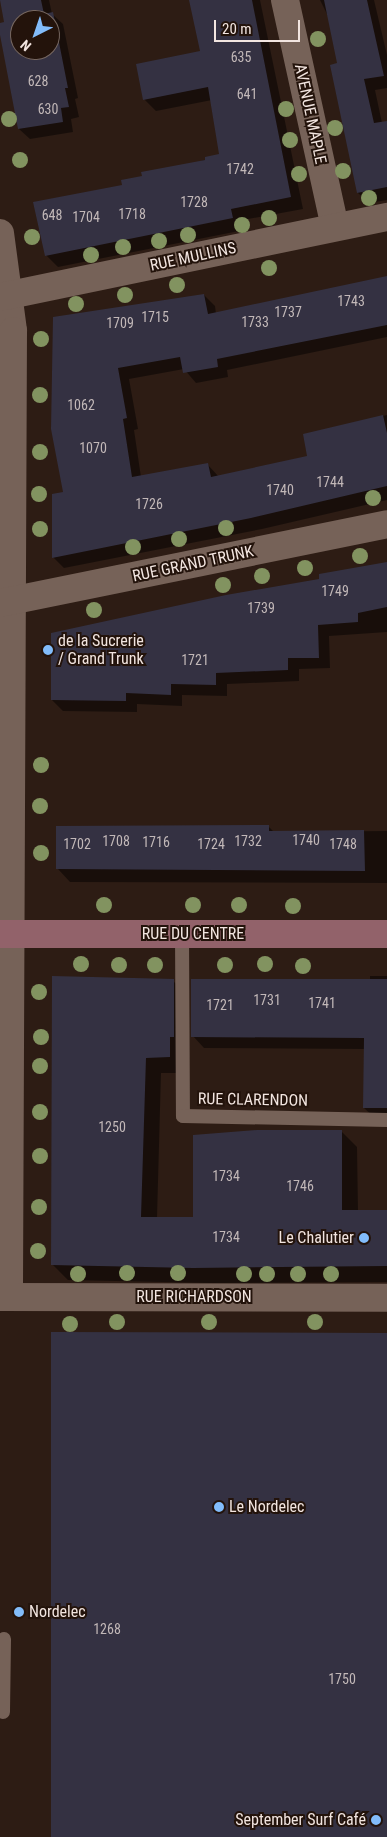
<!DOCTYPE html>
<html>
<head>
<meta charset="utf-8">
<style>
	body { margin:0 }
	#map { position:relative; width:387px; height:1837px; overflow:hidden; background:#2d1c14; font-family:"Roboto Condensed",sans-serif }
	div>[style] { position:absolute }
	.shadow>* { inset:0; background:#0007 }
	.building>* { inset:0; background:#343142 }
	.lane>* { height:14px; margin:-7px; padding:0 7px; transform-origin:7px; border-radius:7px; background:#766258 }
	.street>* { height:28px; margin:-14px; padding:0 14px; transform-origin:14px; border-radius:14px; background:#766258 }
	.secondary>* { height:28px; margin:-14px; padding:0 14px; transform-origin:14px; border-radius:14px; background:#92626a }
	.trees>* { width:16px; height:16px; margin:-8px; border-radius:50%; background:#829360 }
	.dots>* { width:14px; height:14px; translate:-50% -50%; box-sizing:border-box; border:2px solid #23130b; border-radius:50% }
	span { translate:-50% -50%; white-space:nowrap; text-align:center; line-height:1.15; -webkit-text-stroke:4px #23130b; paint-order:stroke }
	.number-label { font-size:14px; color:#c2b8b8 }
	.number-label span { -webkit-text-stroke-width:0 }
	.street-label { font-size:16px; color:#f2e5e0 }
	.poi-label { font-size:16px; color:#f2e5e0 }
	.left { translate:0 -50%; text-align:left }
	.right { translate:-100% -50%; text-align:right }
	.north { position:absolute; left:10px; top:10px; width:50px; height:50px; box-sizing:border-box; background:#23130b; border:1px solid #766760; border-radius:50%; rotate:221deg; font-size:14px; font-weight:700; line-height:20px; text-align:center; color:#f2e5e0 }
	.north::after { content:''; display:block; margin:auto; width:18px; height:22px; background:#82bcfa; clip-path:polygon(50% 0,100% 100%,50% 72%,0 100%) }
	.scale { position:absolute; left:214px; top:20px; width:86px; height:22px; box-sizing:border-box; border:2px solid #f2e5e0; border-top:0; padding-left:6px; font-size:15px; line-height:18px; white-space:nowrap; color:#f2e5e0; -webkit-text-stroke:4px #23130b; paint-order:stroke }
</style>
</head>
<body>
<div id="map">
	<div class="shadow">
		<div style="clip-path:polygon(evenodd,1px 0,49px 0,52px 14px,63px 24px,78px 98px,75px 99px,79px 117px,71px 119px,73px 132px,30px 139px,19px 129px,0 29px,0 24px,6px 23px,1px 0,20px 20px,50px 20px,50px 50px,20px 50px,20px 20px)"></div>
		<div style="clip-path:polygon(190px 0,260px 0,303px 209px,243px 220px,244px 230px,58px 267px,46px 255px,124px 186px,220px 155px,212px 100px,156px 111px,144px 99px,201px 52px)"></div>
		<div style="clip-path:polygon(320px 0,374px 0,387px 55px,387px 88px,375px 90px,382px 123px,387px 122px,387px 200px,369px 203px,358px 193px,338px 64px,329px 18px)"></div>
		<div style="clip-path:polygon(387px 278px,387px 337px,227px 370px,228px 377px,196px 383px,184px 369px,129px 379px,138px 429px,134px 430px,141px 477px,208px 465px,219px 477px,308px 457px,348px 424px,387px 415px,387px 500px,262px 529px,64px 568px,53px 557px,65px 493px,55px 318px,204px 295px,215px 306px,216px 314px)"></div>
		<div style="clip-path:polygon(387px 563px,387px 632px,329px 636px,330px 668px,299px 669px,299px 681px,227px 684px,227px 696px,182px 695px,182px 706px,137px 704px,137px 712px,63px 711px,52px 700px,320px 580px)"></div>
		<div style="clip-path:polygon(268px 826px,274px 832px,387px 831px,387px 883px,70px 882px,58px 869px)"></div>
		<div style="clip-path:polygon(370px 976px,387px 976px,387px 1119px,376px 1119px,364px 1108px,365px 1049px,204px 1048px,193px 1036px,370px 980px)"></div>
		<div style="clip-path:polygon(173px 981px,189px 996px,186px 1073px,161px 1073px,157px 1218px,195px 1218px,341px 1131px,357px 1147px,358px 1211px,387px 1211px,387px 1282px,210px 1283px,68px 1280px,52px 1264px)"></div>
	</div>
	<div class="building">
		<div style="clip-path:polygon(evenodd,0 0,41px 0,44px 14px,53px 12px,68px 88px,65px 88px,69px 107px,61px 108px,63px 122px,18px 129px,0 35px,0 23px,4px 22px,0 0,20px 20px,50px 20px,50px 50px,20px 50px,20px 20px)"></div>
		<div style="clip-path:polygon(189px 0,252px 0,291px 197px,231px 209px,233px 218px,45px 256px,33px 202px,122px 185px,121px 180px,142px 176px,141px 172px,205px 160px,205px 157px,219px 154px,208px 87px,143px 100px,136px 64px,200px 51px)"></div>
		<div style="clip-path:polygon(324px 0,367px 0,384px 76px,364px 79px,374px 123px,387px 121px,387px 187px,357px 193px,330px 65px,337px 63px)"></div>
		<div style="clip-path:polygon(387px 276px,387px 325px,217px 359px,218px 367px,183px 373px,180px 357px,118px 368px,127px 418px,123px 419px,132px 477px,208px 463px,211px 477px,307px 456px,303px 434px,383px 415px,387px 433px,387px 486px,251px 518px,52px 558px,52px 494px,63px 492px,51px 429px,53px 317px,204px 294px,208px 314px)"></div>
		<div style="clip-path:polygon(387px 562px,387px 607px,358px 613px,358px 622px,318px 625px,319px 658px,288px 658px,288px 670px,216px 673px,216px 685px,171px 684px,171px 695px,126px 693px,126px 701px,51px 700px,51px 633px,226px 595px,319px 579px,319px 574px)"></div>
		<div style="clip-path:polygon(269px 825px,269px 831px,364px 830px,365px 871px,56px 869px,56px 826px)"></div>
		<div style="clip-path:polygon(52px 976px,174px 979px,174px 1037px,170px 1037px,170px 1057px,146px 1058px,141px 1217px,193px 1217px,193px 1135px,257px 1130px,342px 1130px,342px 1210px,387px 1210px,387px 1266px,193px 1268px,51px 1265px)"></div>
		<div style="clip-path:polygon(191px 979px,387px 979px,387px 1108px,363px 1108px,364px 1038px,191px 1037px)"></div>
		<div style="clip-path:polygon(51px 1332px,387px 1333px,387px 1837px,51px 1837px)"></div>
	</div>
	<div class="lane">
		<div style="left:182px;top:933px;width:183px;rotate:89.7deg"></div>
		<div style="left:183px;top:1116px;width:204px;rotate:1.1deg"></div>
		<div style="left:3px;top:1712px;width:73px;rotate:-89.2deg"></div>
	</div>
	<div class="street">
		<div style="left:285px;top:0;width:232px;rotate:77.6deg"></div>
		<div style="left:0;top:233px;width:99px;rotate:82.4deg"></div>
		<div style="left:13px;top:331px;width:966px;rotate:90.24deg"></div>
		<div style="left:0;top:297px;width:395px;rotate:-11.7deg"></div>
		<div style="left:0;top:603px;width:395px;rotate:-11.5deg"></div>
		<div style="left:0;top:1297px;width:387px;rotate:0.1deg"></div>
	</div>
	<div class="secondary">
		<div style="left:0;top:934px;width:387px"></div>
	</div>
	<div class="trees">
		<div style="left:318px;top:39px"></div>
		<div style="left:286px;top:109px"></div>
		<div style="left:9px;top:119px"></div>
		<div style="left:335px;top:128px"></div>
		<div style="left:290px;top:140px"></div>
		<div style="left:20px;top:160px"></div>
		<div style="left:343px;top:171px"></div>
		<div style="left:299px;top:174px"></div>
		<div style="left:369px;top:198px"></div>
		<div style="left:269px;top:218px"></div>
		<div style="left:242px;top:225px"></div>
		<div style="left:188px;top:235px"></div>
		<div style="left:32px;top:237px"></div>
		<div style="left:159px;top:241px"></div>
		<div style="left:123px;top:247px"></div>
		<div style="left:91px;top:255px"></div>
		<div style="left:269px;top:268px"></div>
		<div style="left:177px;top:285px"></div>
		<div style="left:125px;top:295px"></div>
		<div style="left:76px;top:304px"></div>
		<div style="left:41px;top:339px"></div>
		<div style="left:40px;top:395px"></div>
		<div style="left:40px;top:452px"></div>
		<div style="left:39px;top:494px"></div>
		<div style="left:373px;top:498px"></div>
		<div style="left:226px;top:528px"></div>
		<div style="left:40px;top:529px"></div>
		<div style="left:179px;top:539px"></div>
		<div style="left:133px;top:547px"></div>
		<div style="left:360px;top:556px"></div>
		<div style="left:305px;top:568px"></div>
		<div style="left:262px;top:576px"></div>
		<div style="left:223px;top:585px"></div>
		<div style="left:94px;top:610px"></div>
		<div style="left:41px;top:765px"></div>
		<div style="left:40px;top:806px"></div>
		<div style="left:41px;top:853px"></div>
		<div style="left:104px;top:905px"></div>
		<div style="left:193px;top:905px"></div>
		<div style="left:239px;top:905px"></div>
		<div style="left:293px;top:906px"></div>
		<div style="left:81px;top:964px"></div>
		<div style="left:265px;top:964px"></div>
		<div style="left:119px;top:965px"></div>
		<div style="left:155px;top:965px"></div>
		<div style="left:225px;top:965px"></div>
		<div style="left:303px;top:966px"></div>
		<div style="left:39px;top:992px"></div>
		<div style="left:41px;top:1037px"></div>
		<div style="left:40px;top:1066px"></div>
		<div style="left:40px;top:1112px"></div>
		<div style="left:40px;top:1156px"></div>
		<div style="left:39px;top:1207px"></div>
		<div style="left:38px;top:1251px"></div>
		<div style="left:127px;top:1273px"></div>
		<div style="left:178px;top:1273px"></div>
		<div style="left:78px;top:1274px"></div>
		<div style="left:244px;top:1274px"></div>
		<div style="left:267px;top:1274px"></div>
		<div style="left:298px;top:1274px"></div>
		<div style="left:331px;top:1274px"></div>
		<div style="left:117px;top:1322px"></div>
		<div style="left:209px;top:1322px"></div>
		<div style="left:315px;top:1322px"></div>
		<div style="left:70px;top:1324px"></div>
	</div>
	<div class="dots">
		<div style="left:48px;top:650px;background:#82bcfa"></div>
		<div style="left:364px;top:1238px;background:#82bcfa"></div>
		<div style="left:219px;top:1507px;background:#82bcfa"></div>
		<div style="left:19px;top:1612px;background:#82bcfa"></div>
		<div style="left:376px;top:1820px;background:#82bcfa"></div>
	</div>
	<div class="number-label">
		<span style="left:241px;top:57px">635</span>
		<span style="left:38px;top:81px">628</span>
		<span style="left:247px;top:94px">641</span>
		<span style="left:48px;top:109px">630</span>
		<span style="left:240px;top:169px">1742</span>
		<span style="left:194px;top:202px">1728</span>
		<span style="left:132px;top:214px">1718</span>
		<span style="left:52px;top:215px">648</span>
		<span style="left:86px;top:217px">1704</span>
		<span style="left:351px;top:301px">1743</span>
		<span style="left:288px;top:312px">1737</span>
		<span style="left:155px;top:317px">1715</span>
		<span style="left:255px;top:322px">1733</span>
		<span style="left:120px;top:323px">1709</span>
		<span style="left:81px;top:405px">1062</span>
		<span style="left:93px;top:448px">1070</span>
		<span style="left:330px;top:482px">1744</span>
		<span style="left:280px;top:490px">1740</span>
		<span style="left:149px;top:504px">1726</span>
		<span style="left:335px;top:591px">1749</span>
		<span style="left:261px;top:608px">1739</span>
		<span style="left:195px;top:660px">1721</span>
		<span style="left:306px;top:840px">1740</span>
		<span style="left:116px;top:841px">1708</span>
		<span style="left:248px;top:841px">1732</span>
		<span style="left:156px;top:842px">1716</span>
		<span style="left:77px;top:844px">1702</span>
		<span style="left:211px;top:844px">1724</span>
		<span style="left:343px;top:844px">1748</span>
		<span style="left:267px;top:1000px">1731</span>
		<span style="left:322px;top:1003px">1741</span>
		<span style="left:220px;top:1005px">1721</span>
		<span style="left:112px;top:1127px">1250</span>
		<span style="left:226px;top:1176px">1734</span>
		<span style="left:300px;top:1186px">1746</span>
		<span style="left:226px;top:1237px">1734</span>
		<span style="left:107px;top:1629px">1268</span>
		<span style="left:342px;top:1679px">1750</span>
	</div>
	<div class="street-label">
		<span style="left:310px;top:114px;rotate:78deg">AVENUE MAPLE</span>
		<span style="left:193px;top:257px;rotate:-12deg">RUE MULLINS</span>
		<span style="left:193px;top:564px;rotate:-12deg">RUE GRAND TRUNK</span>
		<span style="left:193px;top:934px">RUE DU CENTRE</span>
		<span style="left:253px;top:1100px;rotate:1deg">RUE CLARENDON</span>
		<span style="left:194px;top:1297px">RUE RICHARDSON</span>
	</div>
	<div class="poi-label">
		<span class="left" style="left:58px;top:650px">de la Sucrerie<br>/ Grand Trunk</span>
		<span class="right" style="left:354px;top:1238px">Le Chalutier</span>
		<span class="left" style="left:229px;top:1507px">Le Nordelec</span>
		<span class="left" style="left:29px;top:1612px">Nordelec</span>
		<span class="right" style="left:366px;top:1820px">September Surf Café</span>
	</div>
	<div class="north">N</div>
	<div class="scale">20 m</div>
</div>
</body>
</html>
